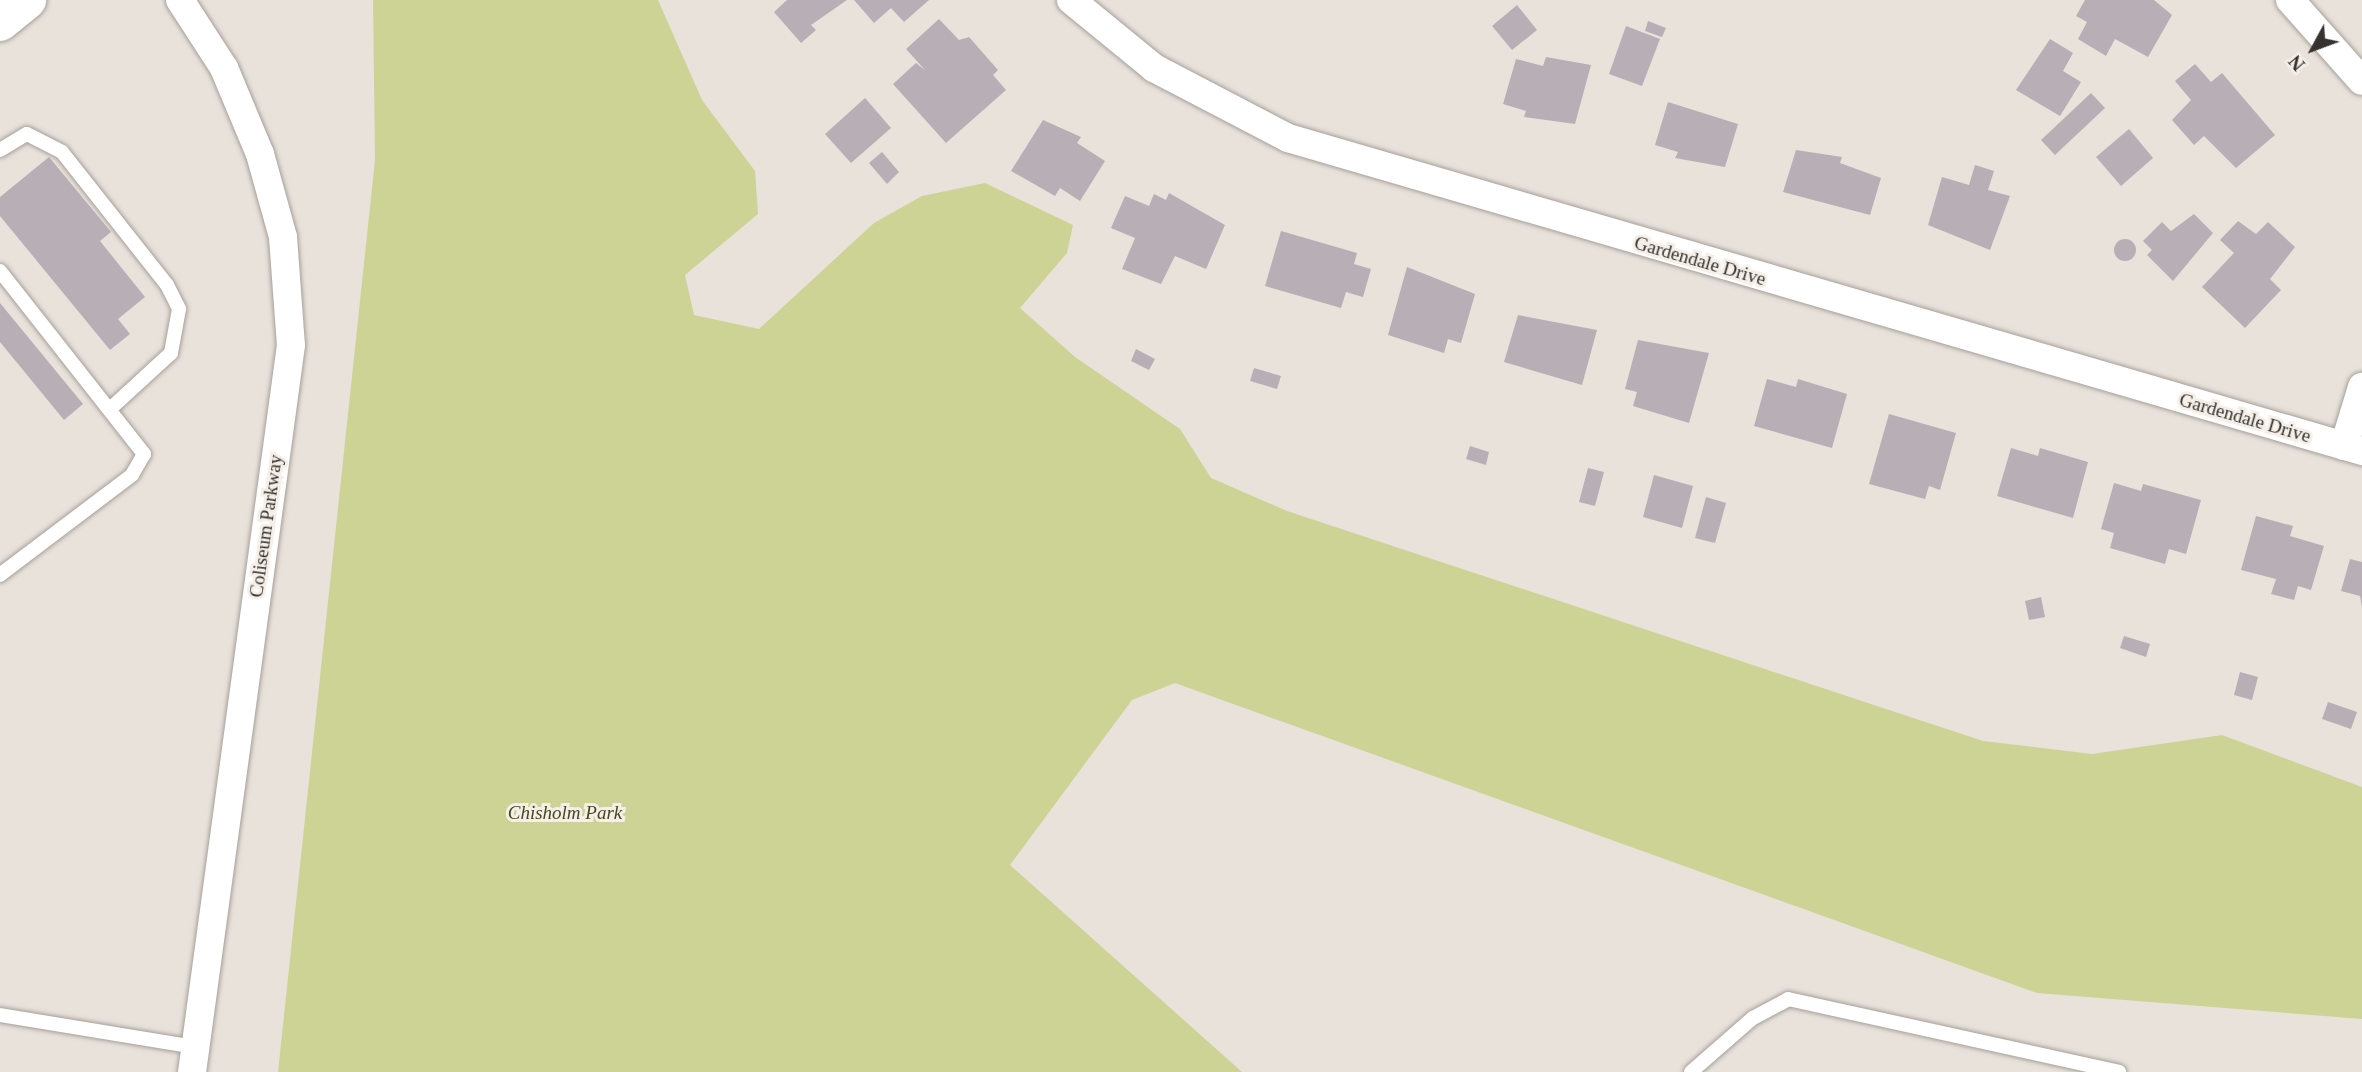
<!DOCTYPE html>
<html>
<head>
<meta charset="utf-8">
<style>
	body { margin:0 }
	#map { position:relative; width:2362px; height:1072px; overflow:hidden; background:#e8e2db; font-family:Georgia,serif }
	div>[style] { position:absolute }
	.green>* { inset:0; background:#cdd395 }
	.building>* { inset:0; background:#b7afb5 }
	.round { border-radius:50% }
	.roads { filter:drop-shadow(0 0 2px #a6a099) drop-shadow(0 0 2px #a6a099) }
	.service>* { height:14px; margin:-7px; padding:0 7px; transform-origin:7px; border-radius:7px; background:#fff }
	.minor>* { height:28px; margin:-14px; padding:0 14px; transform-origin:14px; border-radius:14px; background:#fff }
	.secondary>* { height:38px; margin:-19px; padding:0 19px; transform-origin:19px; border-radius:19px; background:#fff }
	span { translate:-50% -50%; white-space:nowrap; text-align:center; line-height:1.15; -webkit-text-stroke:6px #f5efe8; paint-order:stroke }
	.street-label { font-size:19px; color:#353230 }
	.park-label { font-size:19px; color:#44471f; font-style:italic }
	.north { position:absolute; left:2278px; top:14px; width:70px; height:70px; -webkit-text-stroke:5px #f5efe8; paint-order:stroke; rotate:229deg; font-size:19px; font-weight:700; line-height:28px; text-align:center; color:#353230 }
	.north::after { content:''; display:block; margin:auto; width:24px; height:32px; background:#353230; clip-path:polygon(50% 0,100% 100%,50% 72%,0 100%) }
</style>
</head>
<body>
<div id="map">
	<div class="green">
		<div style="clip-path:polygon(373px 0,658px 0,702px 100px,755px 171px,758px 214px,685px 275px,694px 315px,759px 329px,874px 223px,922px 196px,985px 183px,1073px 225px,1067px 253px,1020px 308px,1075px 357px,1180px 429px,1211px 478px,1287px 511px,1983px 741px,2092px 754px,2222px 735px,2362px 787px,2362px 1019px,2037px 993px,1175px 683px,1132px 700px,1010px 865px,1242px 1072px,278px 1072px,375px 160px)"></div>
	</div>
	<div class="building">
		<div style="clip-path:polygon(787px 0,847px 0,811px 25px,816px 30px,801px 43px,774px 12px)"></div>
		<div style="clip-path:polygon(854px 0,929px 0,904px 22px,891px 8px,874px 23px)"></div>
		<div style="clip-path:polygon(2085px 0,2154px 0,2172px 15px,2148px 57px,2115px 39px,2106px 56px,2078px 39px,2087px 22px,2076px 16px)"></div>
		<div style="clip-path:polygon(1517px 5px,1537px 30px,1512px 50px,1492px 26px)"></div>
		<div style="clip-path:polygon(939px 19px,959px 40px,969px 37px,998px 70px,993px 75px,1006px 90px,946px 143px,893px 84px,916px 63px,925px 70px,906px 49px)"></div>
		<div style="clip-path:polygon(1648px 21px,1666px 28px,1662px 37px,1645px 31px)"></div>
		<div style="clip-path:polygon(1626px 26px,1660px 39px,1642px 86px,1609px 74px)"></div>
		<div style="clip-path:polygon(2050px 39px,2073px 53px,2063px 71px,2081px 82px,2060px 116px,2016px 90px)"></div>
		<div style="clip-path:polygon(1546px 57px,1591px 65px,1575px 124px,1524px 117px,1526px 111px,1503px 104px,1516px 59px,1543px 66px)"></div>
		<div style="clip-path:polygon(2195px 64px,2211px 82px,2222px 73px,2275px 135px,2236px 168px,2204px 136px,2194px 145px,2172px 120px,2191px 100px,2175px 81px)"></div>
		<div style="clip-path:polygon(2091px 93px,2105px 108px,2055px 155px,2041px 140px)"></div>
		<div style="clip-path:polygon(865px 98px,891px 128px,851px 163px,825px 134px)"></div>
		<div style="clip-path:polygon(1668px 102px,1738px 124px,1725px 167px,1675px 158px,1678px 152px,1655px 145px)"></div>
		<div style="clip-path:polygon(1043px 120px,1081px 137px,1077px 143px,1105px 161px,1080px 201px,1060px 188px,1055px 196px,1011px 171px)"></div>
		<div style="clip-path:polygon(2129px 129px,2153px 158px,2121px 186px,2096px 157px)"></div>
		<div style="clip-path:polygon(1796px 150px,1842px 157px,1840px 163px,1881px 178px,1870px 215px,1783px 192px)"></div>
		<div style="clip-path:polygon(882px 152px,899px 172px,887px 184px,869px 163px)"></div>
		<div style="clip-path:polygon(49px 157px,111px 232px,100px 241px,145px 297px,118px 319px,130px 334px,110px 350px,0 216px,0 197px)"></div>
		<div style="clip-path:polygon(1975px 165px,1994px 171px,1988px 190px,2010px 196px,1990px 250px,1928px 225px,1942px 177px,1969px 185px)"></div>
		<div style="clip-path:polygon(1169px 193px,1225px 225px,1206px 269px,1175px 256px,1161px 284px,1122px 269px,1135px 238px,1111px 228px,1125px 196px,1149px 206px,1154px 194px,1166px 200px)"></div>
		<div style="clip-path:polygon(2194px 214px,2213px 233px,2173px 281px,2147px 255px,2152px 250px,2143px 241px,2162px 222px,2171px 231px)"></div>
		<div style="clip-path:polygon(2238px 221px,2256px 234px,2268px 222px,2295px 247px,2270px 279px,2281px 290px,2245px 328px,2202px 287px,2234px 253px,2220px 240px)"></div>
		<div style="clip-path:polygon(1281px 231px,1357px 253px,1354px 264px,1371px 269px,1363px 297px,1346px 292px,1341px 308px,1265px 286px)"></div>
		<div class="round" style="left:2114px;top:239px;width:22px;height:22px"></div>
		<div style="clip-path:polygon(1407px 267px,1475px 294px,1461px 343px,1448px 339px,1444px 353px,1388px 335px)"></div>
		<div style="clip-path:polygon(0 303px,83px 404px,64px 420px,0 342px)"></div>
		<div style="clip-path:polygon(1518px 315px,1597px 330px,1582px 385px,1504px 362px)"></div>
		<div style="clip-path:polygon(1638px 340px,1709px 353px,1689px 423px,1633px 406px,1637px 392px,1625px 389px)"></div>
		<div style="clip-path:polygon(1136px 349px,1155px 359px,1149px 370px,1131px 361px)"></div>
		<div style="clip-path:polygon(1254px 368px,1281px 376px,1277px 389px,1250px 381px)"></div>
		<div style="clip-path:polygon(1767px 379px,1796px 387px,1798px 379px,1847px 394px,1832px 448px,1754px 426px)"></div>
		<div style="clip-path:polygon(1889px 414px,1956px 433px,1940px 490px,1929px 486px,1925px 499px,1869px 484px)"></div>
		<div style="clip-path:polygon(1470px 446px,1489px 452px,1486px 465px,1466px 459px)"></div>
		<div style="clip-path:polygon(2011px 448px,2038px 456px,2040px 448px,2088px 462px,2073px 518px,1997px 496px)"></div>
		<div style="clip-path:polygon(1588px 468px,1604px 472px,1595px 506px,1579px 502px)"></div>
		<div style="clip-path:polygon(1654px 475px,1693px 486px,1682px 528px,1643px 517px)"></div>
		<div style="clip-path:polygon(2114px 483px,2141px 491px,2143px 484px,2201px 500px,2186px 554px,2169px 549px,2165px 564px,2110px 548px,2114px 533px,2101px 529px)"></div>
		<div style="clip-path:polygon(1706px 497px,1726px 503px,1715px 543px,1695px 538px)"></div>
		<div style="clip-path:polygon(2256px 516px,2293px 526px,2290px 536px,2324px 546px,2311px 590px,2298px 586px,2294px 600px,2271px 594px,2276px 579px,2241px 570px)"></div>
		<div style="clip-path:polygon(2350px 559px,2362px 562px,2362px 607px,2360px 596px,2341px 591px)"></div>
		<div style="clip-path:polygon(2041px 597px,2045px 617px,2029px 620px,2025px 601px)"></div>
		<div style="clip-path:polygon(2124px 636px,2150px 644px,2146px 657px,2120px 648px)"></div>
		<div style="clip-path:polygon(2240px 672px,2258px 677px,2252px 700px,2234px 695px)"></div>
		<div style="clip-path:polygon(2328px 702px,2357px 712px,2351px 729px,2322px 719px)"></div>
	</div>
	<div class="roads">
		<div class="service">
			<div style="left:0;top:150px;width:31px;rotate:-31deg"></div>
			<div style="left:27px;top:134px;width:39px;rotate:27deg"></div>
			<div style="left:62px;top:152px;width:169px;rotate:51.7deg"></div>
			<div style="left:167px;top:285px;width:27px;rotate:63deg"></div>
			<div style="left:179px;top:309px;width:45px;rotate:100.3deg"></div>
			<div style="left:171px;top:353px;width:80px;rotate:137.5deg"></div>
			<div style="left:0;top:271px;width:233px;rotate:51.8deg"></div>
			<div style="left:144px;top:454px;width:24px;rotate:120deg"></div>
			<div style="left:132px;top:475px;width:166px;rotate:142.9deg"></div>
			<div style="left:0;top:1015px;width:199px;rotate:9.3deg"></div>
			<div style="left:1691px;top:1072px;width:82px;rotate:-41.1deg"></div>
			<div style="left:1753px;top:1018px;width:40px;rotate:-28deg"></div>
			<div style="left:1788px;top:999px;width:339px;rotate:12.4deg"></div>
		</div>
		<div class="minor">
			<div style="left:180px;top:0;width:81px;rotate:57.1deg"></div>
			<div style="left:224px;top:68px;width:93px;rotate:67.3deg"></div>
			<div style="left:260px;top:154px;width:86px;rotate:74.5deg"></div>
			<div style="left:283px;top:237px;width:108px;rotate:85.8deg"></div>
			<div style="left:291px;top:345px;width:734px;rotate:97.75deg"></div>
			<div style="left:1071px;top:0;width:107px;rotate:39.3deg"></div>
			<div style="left:1154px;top:68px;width:151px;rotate:27.6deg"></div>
			<div style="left:1288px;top:138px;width:1119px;rotate:16.25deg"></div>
			<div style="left:2290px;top:0;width:108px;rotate:48.4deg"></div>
			<div style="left:2344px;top:446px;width:62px;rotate:-73deg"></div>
		</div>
		<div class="secondary">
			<div style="left:0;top:22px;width:35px;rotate:-39deg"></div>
		</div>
	</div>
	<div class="street-label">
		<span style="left:1700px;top:261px;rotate:16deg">Gardendale Drive</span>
		<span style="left:2245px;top:418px;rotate:16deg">Gardendale Drive</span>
		<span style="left:266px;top:526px;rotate:-82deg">Coliseum Parkway</span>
	</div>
	<div class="park-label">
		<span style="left:565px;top:813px">Chisholm Park</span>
	</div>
	<div class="north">N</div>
</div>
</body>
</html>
